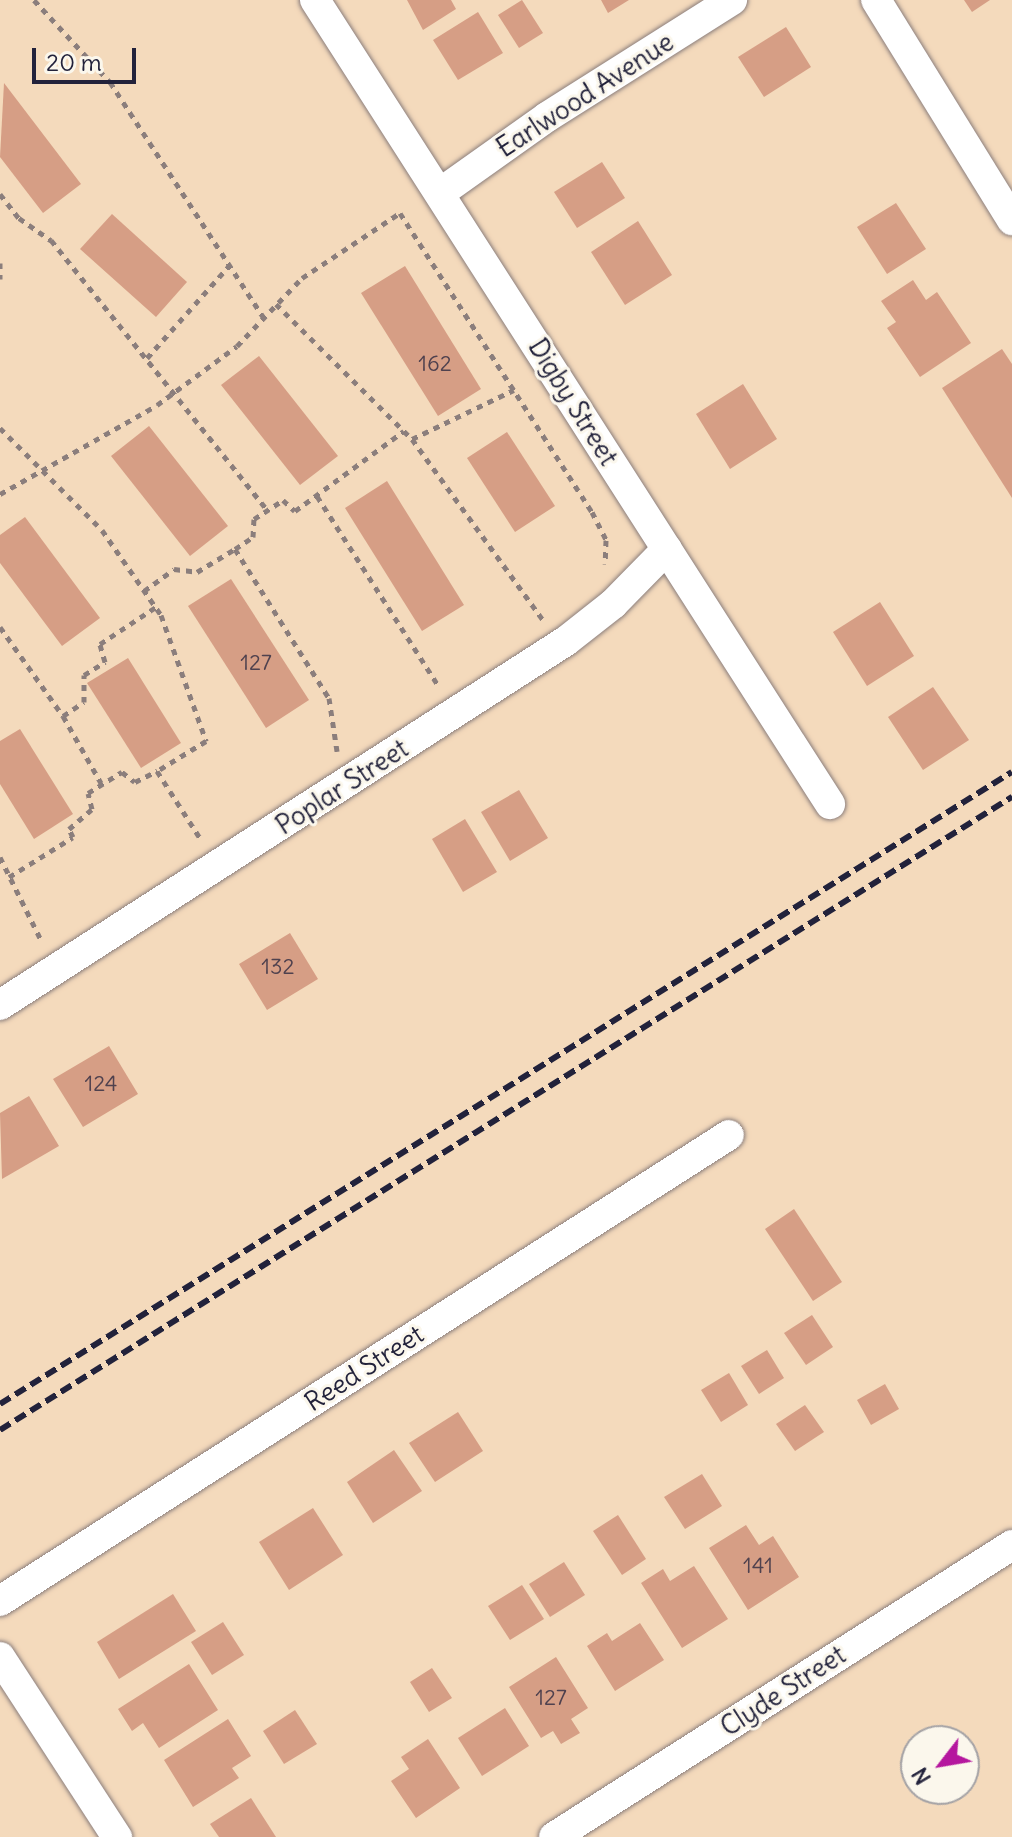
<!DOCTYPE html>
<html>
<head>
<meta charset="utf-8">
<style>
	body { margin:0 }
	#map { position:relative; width:1012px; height:1837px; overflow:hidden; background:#f4dabc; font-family:Delius,sans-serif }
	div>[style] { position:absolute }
	.building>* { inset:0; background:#d69e85 }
	.path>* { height:5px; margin-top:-2.5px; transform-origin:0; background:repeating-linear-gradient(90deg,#8b7e7c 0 6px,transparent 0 12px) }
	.roads { filter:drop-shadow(0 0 2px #8b7e7c) drop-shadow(0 0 2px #8b7e7c) }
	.minor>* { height:30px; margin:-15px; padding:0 15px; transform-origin:15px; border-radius:15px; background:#fff }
	.rail>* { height:6px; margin-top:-3px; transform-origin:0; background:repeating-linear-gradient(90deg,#22223b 0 12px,transparent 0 18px) }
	span { translate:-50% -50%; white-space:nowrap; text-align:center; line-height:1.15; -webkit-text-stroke:6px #fbf7ec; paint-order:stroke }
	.number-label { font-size:22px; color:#4f414e }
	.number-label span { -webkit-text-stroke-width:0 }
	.street-label { font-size:26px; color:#22223b }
	.north { position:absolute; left:900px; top:1725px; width:80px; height:80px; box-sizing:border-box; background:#fbf7ec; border:2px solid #a4a2a5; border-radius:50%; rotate:239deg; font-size:22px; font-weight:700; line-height:32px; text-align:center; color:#22223b }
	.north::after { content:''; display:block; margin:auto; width:28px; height:36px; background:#b5179e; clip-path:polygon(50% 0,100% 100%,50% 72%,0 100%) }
	.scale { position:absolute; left:32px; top:48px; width:104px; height:36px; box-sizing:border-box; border:4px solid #22223b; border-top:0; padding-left:10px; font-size:24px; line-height:28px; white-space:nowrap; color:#22223b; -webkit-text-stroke:6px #fbf7ec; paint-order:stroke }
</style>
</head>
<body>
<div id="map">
	<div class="building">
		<div style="clip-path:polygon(407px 0,451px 0,456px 9px,423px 30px)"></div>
		<div style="clip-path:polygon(522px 0,543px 33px,519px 48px,498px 15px)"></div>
		<div style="clip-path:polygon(601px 0,629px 0,608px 13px)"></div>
		<div style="clip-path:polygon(964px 0,990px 0,972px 12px)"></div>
		<div style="clip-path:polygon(478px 12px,503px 53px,458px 80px,433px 40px)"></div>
		<div style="clip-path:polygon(786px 27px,811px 67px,764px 97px,738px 57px)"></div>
		<div style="clip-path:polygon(4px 83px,81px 184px,43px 213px,0 157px)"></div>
		<div style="clip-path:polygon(602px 162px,625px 198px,577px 228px,554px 192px)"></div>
		<div style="clip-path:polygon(896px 203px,926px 249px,887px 274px,857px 227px)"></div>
		<div style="clip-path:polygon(112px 214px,187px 282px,156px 317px,80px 249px)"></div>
		<div style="clip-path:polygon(638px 221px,672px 275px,625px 305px,591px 252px)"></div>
		<div style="clip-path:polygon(405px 266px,481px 389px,438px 416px,361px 293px)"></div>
		<div style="clip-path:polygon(913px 280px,926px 300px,937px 292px,971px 343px,920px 377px,887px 328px,896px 322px,881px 301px)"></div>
		<div style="clip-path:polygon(1002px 349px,1012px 364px,1012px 498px,942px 388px)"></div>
		<div style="clip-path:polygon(259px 356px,338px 456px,300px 485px,221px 385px)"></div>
		<div style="clip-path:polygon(743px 384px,777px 439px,730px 469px,696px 414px)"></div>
		<div style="clip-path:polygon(149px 426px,228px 526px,190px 556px,111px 456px)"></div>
		<div style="clip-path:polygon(507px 432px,555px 506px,515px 532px,467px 458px)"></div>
		<div style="clip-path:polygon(387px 481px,464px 605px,422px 631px,345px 508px)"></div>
		<div style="clip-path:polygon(25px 517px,100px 618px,62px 646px,0 563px,0 535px)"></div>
		<div style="clip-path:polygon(231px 579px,309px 700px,266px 728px,188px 606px)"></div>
		<div style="clip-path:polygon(880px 602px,914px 656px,867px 686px,833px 632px)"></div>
		<div style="clip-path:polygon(128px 658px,181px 743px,141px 768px,87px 683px)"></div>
		<div style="clip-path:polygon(933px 687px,969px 740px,923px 770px,888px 717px)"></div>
		<div style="clip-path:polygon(20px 729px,73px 814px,34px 839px,0 784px,0 741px)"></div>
		<div style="clip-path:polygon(519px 790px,548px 838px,510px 861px,481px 812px)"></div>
		<div style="clip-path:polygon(465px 819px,497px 872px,463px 892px,432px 839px)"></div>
		<div style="clip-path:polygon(290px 933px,318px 979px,267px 1010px,239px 964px)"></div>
		<div style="clip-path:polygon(109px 1046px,138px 1094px,83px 1127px,53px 1079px)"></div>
		<div style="clip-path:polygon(29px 1096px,59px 1146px,2px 1179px,0 1113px)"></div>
		<div style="clip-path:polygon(794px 1209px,842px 1282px,813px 1301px,765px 1229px)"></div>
		<div style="clip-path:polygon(812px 1315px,833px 1347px,806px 1365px,784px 1333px)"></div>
		<div style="clip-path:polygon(767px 1350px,784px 1378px,759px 1394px,741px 1366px)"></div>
		<div style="clip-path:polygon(729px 1373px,748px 1405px,721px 1422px,701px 1390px)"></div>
		<div style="clip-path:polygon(885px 1384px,899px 1409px,871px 1425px,857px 1400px)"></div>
		<div style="clip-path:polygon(805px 1405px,824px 1432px,795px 1451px,776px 1424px)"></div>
		<div style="clip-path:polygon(458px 1412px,483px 1451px,435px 1482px,409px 1443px)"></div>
		<div style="clip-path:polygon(394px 1450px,422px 1491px,373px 1523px,347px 1482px)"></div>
		<div style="clip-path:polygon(702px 1474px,722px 1506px,685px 1529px,664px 1497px)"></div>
		<div style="clip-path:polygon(313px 1508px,343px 1555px,289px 1590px,259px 1542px)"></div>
		<div style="clip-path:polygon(618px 1515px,646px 1559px,622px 1575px,593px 1531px)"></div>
		<div style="clip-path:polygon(746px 1525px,759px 1545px,773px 1536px,799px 1577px,748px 1610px,709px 1548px)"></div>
		<div style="clip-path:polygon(564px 1562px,585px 1595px,550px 1617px,529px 1584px)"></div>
		<div style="clip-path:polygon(694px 1566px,728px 1619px,682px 1648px,641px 1583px,663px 1569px,670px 1581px)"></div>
		<div style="clip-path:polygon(522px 1585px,544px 1619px,510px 1640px,488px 1606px)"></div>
		<div style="clip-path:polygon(173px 1594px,196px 1631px,119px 1679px,97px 1642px)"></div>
		<div style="clip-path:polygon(223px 1622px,244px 1655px,212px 1675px,191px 1642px)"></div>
		<div style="clip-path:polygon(640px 1623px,664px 1660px,615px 1691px,587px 1646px,607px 1633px,612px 1641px)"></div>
		<div style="clip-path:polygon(556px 1657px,588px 1708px,571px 1719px,580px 1733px,561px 1744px,553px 1731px,541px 1738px,509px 1687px)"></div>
		<div style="clip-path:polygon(189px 1664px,218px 1710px,159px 1748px,143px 1723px,132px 1731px,118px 1709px)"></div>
		<div style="clip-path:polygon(432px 1668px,452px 1698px,429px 1712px,410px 1682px)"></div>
		<div style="clip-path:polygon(505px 1708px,529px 1746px,482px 1776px,458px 1738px)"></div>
		<div style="clip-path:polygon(295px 1710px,317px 1744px,284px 1764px,263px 1731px)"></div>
		<div style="clip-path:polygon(228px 1719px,251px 1756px,232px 1768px,239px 1778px,193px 1807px,164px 1760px)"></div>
		<div style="clip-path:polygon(428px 1739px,460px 1788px,416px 1818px,391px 1781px,409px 1769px,401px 1757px)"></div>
		<div style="clip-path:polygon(251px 1798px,276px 1837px,219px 1837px,210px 1824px)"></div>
	</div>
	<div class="path">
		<div style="left:34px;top:0;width:112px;rotate:47.2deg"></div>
		<div style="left:110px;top:82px;width:282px;rotate:56.9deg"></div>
		<div style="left:0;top:194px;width:31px;rotate:52deg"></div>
		<div style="left:19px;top:218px;width:39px;rotate:35deg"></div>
		<div style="left:51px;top:240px;width:346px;rotate:51.3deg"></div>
		<div style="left:0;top:263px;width:16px;rotate:90deg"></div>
		<div style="left:276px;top:304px;width:192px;rotate:44.8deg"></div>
		<div style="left:412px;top:439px;width:223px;rotate:54.1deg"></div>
		<div style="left:147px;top:358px;width:125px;rotate:-48.3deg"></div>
		<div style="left:0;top:428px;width:144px;rotate:45deg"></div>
		<div style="left:102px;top:530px;width:103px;rotate:55.2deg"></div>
		<div style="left:161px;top:615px;width:134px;rotate:70.3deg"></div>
		<div style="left:206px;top:741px;width:57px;rotate:148.5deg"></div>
		<div style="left:412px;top:439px;width:113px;rotate:-25.7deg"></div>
		<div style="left:0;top:494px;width:180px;rotate:-29.5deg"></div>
		<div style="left:157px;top:405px;width:99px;rotate:-36.4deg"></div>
		<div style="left:237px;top:346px;width:94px;rotate:-46.3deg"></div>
		<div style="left:302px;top:278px;width:118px;rotate:-33.6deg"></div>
		<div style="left:400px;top:213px;width:355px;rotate:57.3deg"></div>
		<div style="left:592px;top:512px;width:31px;rotate:63deg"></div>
		<div style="left:606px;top:540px;width:24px;rotate:92deg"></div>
		<div style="left:317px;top:496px;width:227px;rotate:57.4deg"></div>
		<div style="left:235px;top:549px;width:176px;rotate:57.8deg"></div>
		<div style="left:329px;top:698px;width:54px;rotate:81.4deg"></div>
		<div style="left:144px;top:591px;width:37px;rotate:-36deg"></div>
		<div style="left:174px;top:569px;width:23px;rotate:7deg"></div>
		<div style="left:197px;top:572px;width:44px;rotate:-31.2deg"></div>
		<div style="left:235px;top:549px;width:22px;rotate:-34deg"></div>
		<div style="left:253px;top:537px;width:18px;rotate:-87deg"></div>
		<div style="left:254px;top:519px;width:35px;rotate:-33deg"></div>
		<div style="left:283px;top:500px;width:16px;rotate:43deg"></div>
		<div style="left:295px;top:511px;width:135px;rotate:-36.3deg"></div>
		<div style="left:0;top:627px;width:109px;rotate:54.7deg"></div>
		<div style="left:63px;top:716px;width:77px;rotate:60.4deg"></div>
		<div style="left:63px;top:716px;width:25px;rotate:-34deg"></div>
		<div style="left:84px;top:702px;width:27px;rotate:-90deg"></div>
		<div style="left:84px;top:675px;width:25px;rotate:-32deg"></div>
		<div style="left:105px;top:662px;width:19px;rotate:-106deg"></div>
		<div style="left:100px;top:644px;width:67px;rotate:-33.5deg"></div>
		<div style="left:0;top:857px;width:93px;rotate:63.7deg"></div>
		<div style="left:9px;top:877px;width:75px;rotate:-32deg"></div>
		<div style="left:73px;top:837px;width:9px;rotate:-117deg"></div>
		<div style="left:69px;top:829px;width:30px;rotate:-41deg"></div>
		<div style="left:92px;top:809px;width:16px;rotate:-104deg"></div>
		<div style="left:88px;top:793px;width:40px;rotate:-32deg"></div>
		<div style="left:122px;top:772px;width:16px;rotate:38deg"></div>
		<div style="left:135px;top:782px;width:25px;rotate:-27deg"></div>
		<div style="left:157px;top:771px;width:80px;rotate:57.3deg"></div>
	</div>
	<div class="roads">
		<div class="minor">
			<div style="left:315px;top:0;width:955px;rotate:57.36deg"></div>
			<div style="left:876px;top:0;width:259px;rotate:58.3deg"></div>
			<div style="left:440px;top:193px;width:131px;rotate:-35.4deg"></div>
			<div style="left:547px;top:117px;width:219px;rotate:-32.3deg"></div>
			<div style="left:0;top:1005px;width:673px;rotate:-32.75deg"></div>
			<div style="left:566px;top:641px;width:60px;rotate:-38.2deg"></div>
			<div style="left:613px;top:604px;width:77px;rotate:-45.5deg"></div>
			<div style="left:0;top:1601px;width:865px;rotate:-32.59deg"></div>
			<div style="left:0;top:1657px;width:215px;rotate:57deg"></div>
			<div style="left:554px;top:1837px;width:543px;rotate:-32.52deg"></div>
		</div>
	</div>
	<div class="rail">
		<div style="left:0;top:1404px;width:1193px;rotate:-31.99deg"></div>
		<div style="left:0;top:1430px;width:1194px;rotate:-32.03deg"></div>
	</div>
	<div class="number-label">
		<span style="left:435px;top:364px">162</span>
		<span style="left:256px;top:663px">127</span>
		<span style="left:278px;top:967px">132</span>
		<span style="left:101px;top:1084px">124</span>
		<span style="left:758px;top:1566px">141</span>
		<span style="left:551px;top:1698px">127</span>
	</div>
	<div class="street-label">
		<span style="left:585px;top:95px;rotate:-33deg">Earlwood Avenue</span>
		<span style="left:573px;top:402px;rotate:58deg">Digby Street</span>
		<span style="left:342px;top:787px;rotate:-33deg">Poplar Street</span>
		<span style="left:364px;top:1368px;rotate:-33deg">Reed Street</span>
		<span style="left:783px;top:1691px;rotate:-33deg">Clyde Street</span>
	</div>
	<div class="north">N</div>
	<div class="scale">20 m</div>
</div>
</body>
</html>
